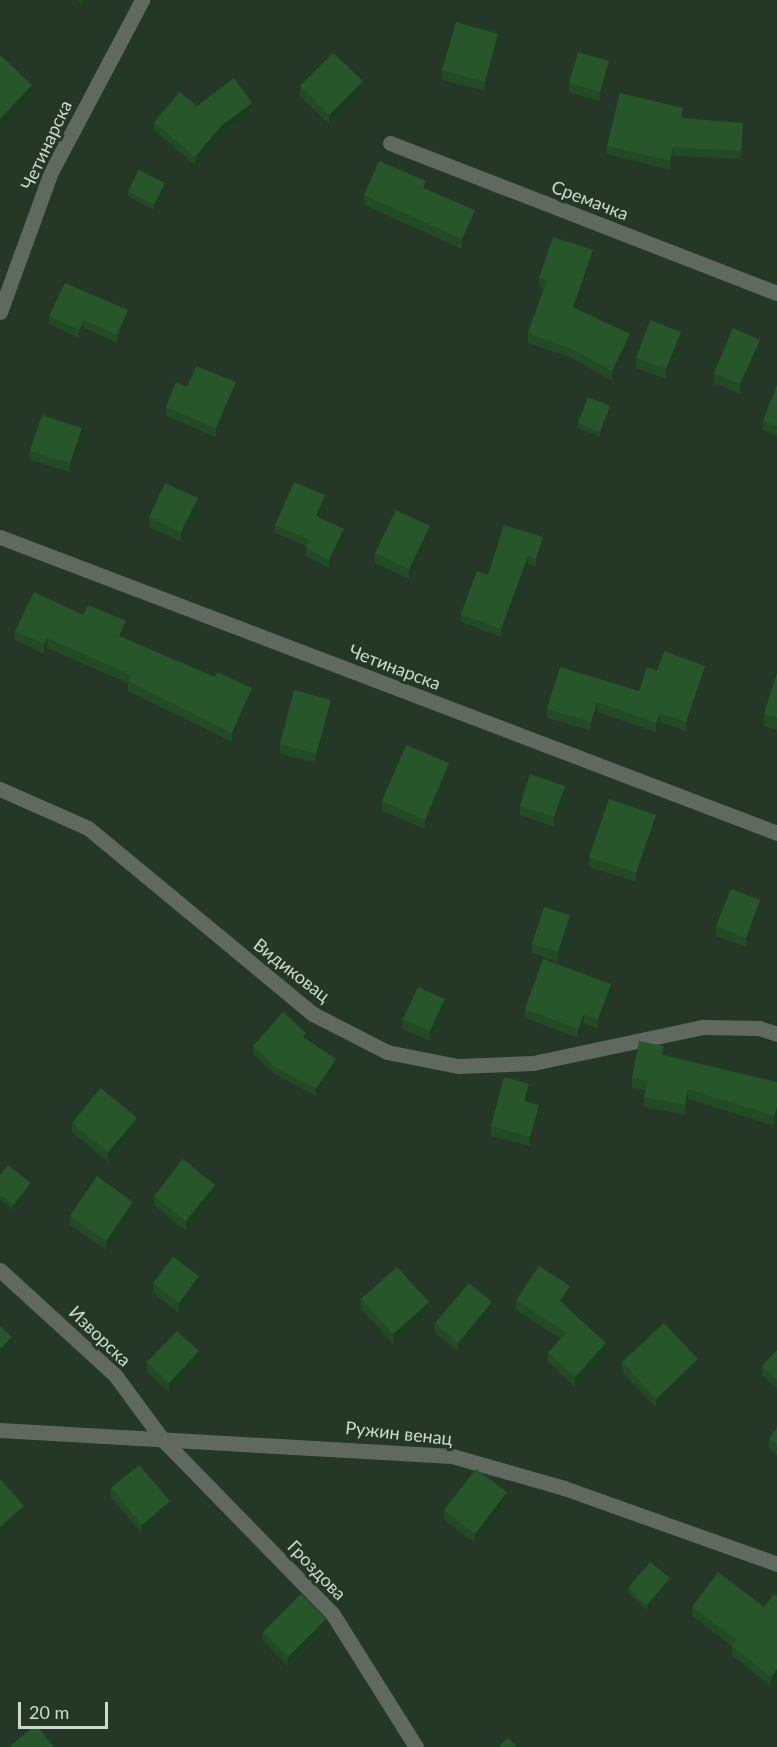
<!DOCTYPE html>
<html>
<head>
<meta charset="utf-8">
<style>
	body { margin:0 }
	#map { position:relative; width:777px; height:1747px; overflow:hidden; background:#253726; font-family:Lato,sans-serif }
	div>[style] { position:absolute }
	.street>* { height:15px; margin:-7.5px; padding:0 7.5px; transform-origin:7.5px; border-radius:7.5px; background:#606960 }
	.wall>* { inset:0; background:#224a25 }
	.shaded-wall>* { inset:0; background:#1b3c1e }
	.building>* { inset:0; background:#27562b }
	span { translate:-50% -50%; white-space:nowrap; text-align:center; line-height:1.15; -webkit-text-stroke:6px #253726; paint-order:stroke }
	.street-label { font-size:18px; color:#ced9ce }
	.scale { position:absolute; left:18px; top:1702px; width:90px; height:27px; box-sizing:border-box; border:3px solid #ced9ce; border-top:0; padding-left:8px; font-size:18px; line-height:21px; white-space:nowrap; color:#ced9ce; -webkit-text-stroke:4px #253726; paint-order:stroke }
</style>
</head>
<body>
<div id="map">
	<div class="street">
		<div style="left:390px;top:143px;width:415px;rotate:21.2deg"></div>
		<div style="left:0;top:312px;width:149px;rotate:-70deg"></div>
		<div style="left:51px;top:172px;width:195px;rotate:-62.1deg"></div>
		<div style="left:0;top:537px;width:831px;rotate:20.85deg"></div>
		<div style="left:0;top:789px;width:96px;rotate:23.9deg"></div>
		<div style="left:88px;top:828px;width:292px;rotate:39.6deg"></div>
		<div style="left:313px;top:1014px;width:83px;rotate:27.2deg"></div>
		<div style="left:387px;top:1052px;width:72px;rotate:11.2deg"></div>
		<div style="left:458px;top:1066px;width:75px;rotate:-2.3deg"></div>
		<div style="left:533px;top:1063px;width:174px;rotate:-12deg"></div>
		<div style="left:703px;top:1027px;width:56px;rotate:1deg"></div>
		<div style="left:759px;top:1028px;width:19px;rotate:18deg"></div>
		<div style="left:0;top:1270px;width:156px;rotate:42.4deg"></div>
		<div style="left:115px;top:1375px;width:81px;rotate:53.6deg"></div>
		<div style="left:163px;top:1440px;width:242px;rotate:45.7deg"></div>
		<div style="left:332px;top:1613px;width:158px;rotate:57.9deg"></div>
		<div style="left:0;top:1430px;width:453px;rotate:3.3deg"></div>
		<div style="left:452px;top:1456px;width:116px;rotate:15.9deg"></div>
		<div style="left:564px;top:1488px;width:226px;rotate:19.6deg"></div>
	</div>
	<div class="wall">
		<div style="clip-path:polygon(78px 0,92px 0,82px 6px)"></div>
		<div style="clip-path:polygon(498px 44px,485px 91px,442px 80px,442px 70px)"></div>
		<div style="clip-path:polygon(609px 70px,600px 101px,569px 93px,569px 83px)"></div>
		<div style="clip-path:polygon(300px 86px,363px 90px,329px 124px,300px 96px)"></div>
		<div style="clip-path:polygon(197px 106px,252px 112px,221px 135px,195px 165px,154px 130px,154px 122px)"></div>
		<div style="clip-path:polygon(683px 117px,683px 119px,743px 131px,741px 159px,673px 156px,670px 170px,607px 154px,607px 146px)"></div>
		<div style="clip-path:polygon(165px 188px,154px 210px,128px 196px,128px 191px)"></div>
		<div style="clip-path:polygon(364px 195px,475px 219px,462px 249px,364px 205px)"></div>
		<div style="clip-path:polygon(593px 260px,576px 308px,630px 343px,612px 381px,574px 359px,528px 343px,528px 333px,544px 289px,539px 287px,539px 278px)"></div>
		<div style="clip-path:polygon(49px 316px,128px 318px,117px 343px,84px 328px,79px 338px,49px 324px)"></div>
		<div style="clip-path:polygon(681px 341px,666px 379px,636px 368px,636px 358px)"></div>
		<div style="clip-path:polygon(760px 349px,740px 394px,714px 383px,714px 373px)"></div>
		<div style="clip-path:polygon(777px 385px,777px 436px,763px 430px,763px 421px)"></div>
		<div style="clip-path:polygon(187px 387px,236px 392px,216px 437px,166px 416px,166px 407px)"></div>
		<div style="clip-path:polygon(610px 411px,600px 437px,578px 428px,578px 423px)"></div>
		<div style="clip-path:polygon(82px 437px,70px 472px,30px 460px,30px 451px)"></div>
		<div style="clip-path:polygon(325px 503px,319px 517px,344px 537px,329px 568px,306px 556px,306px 548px,307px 546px,275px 533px,275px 525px)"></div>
		<div style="clip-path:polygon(198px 508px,181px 542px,149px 527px,149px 517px)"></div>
		<div style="clip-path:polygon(430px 536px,409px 579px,375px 563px,375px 553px)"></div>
		<div style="clip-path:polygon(543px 545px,536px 567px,528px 564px,501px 637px,461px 622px,461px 614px,488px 575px)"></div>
		<div style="clip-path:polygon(83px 615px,126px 631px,123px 638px,252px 697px,232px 742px,128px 691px,128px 683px,47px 648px,44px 654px,15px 640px,15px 631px)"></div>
		<div style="clip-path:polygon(657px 671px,705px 675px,686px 731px,660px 722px,656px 732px,597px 712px,591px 731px,547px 718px,547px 709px,639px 691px)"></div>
		<div style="clip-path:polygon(777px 673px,777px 730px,764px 726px,764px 714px)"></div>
		<div style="clip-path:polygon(331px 709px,316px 763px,280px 754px,280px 744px)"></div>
		<div style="clip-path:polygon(449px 773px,425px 829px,382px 811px,382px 801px)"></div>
		<div style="clip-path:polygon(565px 795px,554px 827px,520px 815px,520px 806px)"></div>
		<div style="clip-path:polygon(656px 824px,636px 882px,589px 867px,589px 857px)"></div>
		<div style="clip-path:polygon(760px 910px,746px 947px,716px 936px,716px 926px)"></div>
		<div style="clip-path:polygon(570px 925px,558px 962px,532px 953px,532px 944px)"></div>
		<div style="clip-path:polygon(611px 994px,598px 1029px,584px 1023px,578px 1038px,525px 1018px,525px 1009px)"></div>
		<div style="clip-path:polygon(445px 1008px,430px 1041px,403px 1029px,403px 1019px)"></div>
		<div style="clip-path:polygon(306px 1039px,336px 1067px,316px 1096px,275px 1074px,253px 1054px,253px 1046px)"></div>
		<div style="clip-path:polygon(664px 1055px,777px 1082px,774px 1126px,688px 1099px,685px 1115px,644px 1107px,644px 1097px,646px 1091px,632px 1088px,632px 1078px)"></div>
		<div style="clip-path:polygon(529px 1093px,526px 1102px,539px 1115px,530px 1146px,491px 1136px,491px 1126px)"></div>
		<div style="clip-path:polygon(72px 1123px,137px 1127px,108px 1162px,72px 1132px)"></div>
		<div style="clip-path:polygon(0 1175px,31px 1188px,13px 1210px,0 1200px)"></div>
		<div style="clip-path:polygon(215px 1195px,186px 1231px,154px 1205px,154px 1196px)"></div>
		<div style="clip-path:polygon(133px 1211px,106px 1250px,70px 1225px,70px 1216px)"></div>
		<div style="clip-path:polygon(153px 1283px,199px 1286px,179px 1313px,153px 1293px)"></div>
		<div style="clip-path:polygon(570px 1295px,564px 1305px,606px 1353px,575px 1387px,548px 1362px,548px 1353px,561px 1339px,516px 1310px,516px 1300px)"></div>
		<div style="clip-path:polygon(361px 1299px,429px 1312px,393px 1344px,361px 1309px)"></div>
		<div style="clip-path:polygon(492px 1312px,458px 1352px,435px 1333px,435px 1323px)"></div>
		<div style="clip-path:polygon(777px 1350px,777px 1389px,762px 1375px,762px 1366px)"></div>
		<div style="clip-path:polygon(199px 1361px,169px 1392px,147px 1372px,147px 1362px)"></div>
		<div style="clip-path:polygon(622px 1362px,698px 1369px,656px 1408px,622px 1372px)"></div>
		<div style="clip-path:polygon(777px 1428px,777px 1455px,769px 1448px,769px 1439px)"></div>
		<div style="clip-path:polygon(111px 1488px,170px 1510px,142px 1534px,111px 1498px)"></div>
		<div style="clip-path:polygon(507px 1502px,475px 1543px,444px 1520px,444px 1510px)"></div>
		<div style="clip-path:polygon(670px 1583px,647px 1610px,628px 1593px,628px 1588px)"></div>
		<div style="clip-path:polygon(777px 1597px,777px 1679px,771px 1687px,732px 1655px,732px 1646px,692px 1616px,692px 1607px,764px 1607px)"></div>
		<div style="clip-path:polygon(326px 1629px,288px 1667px,263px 1641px,263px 1632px)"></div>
	</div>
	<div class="shaded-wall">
		<div style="clip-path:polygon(82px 0,92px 0,82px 6px)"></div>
		<div style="clip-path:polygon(498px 34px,498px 44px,485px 91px,485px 82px)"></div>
		<div style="clip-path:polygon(609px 61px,609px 70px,600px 101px,600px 92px)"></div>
		<div style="clip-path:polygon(363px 81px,363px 90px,329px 124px,329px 115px)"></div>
		<div style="clip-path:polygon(32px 85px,32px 95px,0 128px,0 119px)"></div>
		<div style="clip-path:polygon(252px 103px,252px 112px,221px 135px,195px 165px,195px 157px,221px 126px)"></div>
		<div style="clip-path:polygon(673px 147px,673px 156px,670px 170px,670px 161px)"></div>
		<div style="clip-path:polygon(165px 183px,165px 188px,154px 210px,154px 205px)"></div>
		<div style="clip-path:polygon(475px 210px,475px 219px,462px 249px,462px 239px)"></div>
		<div style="clip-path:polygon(593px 250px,593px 260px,573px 316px,573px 307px)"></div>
		<div style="clip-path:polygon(128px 310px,128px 318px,117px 343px,117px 335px)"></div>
		<div style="clip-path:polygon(84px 320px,84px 328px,79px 338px,79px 330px)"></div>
		<div style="clip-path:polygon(681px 332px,681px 341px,666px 379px,666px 369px)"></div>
		<div style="clip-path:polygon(630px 334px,630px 343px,612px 381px,612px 371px)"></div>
		<div style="clip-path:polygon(760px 340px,760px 349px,740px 394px,740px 384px)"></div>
		<div style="clip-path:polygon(236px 382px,236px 392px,216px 437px,216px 428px)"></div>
		<div style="clip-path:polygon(610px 406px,610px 411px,600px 437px,600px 432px)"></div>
		<div style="clip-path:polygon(82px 428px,82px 437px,70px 472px,70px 463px)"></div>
		<div style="clip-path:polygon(325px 495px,325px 503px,316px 523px,316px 516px)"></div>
		<div style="clip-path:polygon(198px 498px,198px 508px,181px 542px,181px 532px)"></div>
		<div style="clip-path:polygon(430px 526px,430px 536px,409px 579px,409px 569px)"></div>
		<div style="clip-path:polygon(344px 529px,344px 537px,329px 568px,329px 560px)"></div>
		<div style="clip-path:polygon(543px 537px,543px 545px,536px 567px,536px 559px)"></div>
		<div style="clip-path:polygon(528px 556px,528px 564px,501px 637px,501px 629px)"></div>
		<div style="clip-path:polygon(126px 621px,126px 631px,119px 646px,119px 636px)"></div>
		<div style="clip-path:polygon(47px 638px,47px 648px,44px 654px,44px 644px)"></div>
		<div style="clip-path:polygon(705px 666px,705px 675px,686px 731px,686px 722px)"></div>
		<div style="clip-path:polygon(252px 688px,252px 697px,232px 742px,232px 733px)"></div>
		<div style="clip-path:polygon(331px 700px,331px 709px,316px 763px,316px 754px)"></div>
		<div style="clip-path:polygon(597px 702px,597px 712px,591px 731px,591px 722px)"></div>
		<div style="clip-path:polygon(660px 713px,660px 722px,656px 732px,656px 723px)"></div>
		<div style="clip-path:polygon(449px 763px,449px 773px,425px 829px,425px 820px)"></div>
		<div style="clip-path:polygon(565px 786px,565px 795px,554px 827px,554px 817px)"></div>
		<div style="clip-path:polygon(656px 815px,656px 824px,636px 882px,636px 873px)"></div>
		<div style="clip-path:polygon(760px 900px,760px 910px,746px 947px,746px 938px)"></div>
		<div style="clip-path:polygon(570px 915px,570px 925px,558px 962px,558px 952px)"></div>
		<div style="clip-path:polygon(611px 984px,611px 994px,598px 1029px,598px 1019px)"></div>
		<div style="clip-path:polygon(445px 999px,445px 1008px,430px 1041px,430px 1031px)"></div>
		<div style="clip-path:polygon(584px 1014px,584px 1023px,578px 1038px,578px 1029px)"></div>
		<div style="clip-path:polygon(336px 1059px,336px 1067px,316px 1096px,316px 1088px)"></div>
		<div style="clip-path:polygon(529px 1084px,529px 1093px,524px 1110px,524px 1101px)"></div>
		<div style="clip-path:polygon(688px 1089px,688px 1099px,685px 1115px,685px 1105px)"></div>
		<div style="clip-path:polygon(539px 1105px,539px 1115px,530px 1146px,530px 1137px)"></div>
		<div style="clip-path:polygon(777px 1107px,777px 1117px,774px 1126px,774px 1116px)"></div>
		<div style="clip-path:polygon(137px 1118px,137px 1127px,108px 1162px,108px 1152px)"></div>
		<div style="clip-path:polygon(31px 1183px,31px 1188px,13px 1210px,13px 1205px)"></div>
		<div style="clip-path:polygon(215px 1185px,215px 1195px,186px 1231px,186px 1221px)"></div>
		<div style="clip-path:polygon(133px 1202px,133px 1211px,106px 1250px,106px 1241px)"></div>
		<div style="clip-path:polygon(199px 1276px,199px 1286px,179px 1313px,179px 1303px)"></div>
		<div style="clip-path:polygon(570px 1286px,570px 1295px,560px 1311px,560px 1301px)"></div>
		<div style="clip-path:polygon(429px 1302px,429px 1312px,393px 1344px,393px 1334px)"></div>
		<div style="clip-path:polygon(492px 1302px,492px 1312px,458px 1352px,458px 1343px)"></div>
		<div style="clip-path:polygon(12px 1337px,12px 1347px,0 1359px,0 1349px)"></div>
		<div style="clip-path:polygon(606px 1343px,606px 1353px,575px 1387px,575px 1377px)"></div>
		<div style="clip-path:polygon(199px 1351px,199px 1361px,169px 1392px,169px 1383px)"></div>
		<div style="clip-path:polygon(698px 1359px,698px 1369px,656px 1408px,656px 1399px)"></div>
		<div style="clip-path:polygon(507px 1492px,507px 1502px,475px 1543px,475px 1534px)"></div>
		<div style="clip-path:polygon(170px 1501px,170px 1510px,142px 1534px,142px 1525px)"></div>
		<div style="clip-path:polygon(24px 1506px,24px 1516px,0 1537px,0 1527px)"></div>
		<div style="clip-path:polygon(670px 1578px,670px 1583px,647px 1610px,647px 1605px)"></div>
		<div style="clip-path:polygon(326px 1619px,326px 1629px,288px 1667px,288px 1657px)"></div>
		<div style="clip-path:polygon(777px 1669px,777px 1679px,771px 1687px,771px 1677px)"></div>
	</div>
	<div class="building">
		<div style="clip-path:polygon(456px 22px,498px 34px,485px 82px,442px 70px)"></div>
		<div style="clip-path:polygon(578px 52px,609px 61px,600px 92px,569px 83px)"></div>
		<div style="clip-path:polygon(333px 53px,363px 81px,329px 115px,300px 86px)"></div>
		<div style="clip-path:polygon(0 55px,32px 85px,0 119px)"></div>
		<div style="clip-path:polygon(234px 78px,252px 103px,221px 126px,195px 157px,154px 122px,180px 92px,197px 106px)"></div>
		<div style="clip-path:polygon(620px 93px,683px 108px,681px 118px,743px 123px,741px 151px,673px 147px,670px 161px,607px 146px)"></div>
		<div style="clip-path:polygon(379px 161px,426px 181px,423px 188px,475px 210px,462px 239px,364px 195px)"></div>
		<div style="clip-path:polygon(139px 170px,165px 183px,154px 205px,128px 191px)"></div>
		<div style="clip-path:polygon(553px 237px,593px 250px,573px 307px,630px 334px,612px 371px,574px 350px,528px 333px,547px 280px,539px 278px)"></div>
		<div style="clip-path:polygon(65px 283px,128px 310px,117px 335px,84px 320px,79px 330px,49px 316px)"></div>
		<div style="clip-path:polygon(650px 320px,681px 332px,666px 369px,636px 358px)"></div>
		<div style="clip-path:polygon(733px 328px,760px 340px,740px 384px,714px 373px)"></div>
		<div style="clip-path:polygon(196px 366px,236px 382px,216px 428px,166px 407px,176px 382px,187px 387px)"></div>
		<div style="clip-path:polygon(777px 385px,777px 426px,763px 421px)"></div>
		<div style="clip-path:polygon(588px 397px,610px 406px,600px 432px,578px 423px)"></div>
		<div style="clip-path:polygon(42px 415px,82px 428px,70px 463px,30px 451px)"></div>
		<div style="clip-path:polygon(294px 482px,325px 495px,316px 516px,344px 529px,329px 560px,306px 548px,310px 540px,275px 525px)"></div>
		<div style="clip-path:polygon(165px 483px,198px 498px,181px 532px,149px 517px)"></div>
		<div style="clip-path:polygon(396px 510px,430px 526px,409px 569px,375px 553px)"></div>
		<div style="clip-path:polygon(504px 525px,543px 537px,536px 559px,528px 556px,501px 629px,461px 614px,477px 571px,488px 575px)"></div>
		<div style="clip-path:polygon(34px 592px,83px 615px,88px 605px,126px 621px,119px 636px,215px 677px,217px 672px,252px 688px,232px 733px,128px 681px,131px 675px,47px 638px,44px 644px,15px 631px)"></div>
		<div style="clip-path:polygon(664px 651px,705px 666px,686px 722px,660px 713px,656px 723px,597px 702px,591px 722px,547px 709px,560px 667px,639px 691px,647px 667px,657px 671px)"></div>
		<div style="clip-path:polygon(777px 673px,777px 718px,764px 714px)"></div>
		<div style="clip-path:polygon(294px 690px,331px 700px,316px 754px,280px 744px)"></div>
		<div style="clip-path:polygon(406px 745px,449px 763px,425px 820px,382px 801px)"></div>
		<div style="clip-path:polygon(530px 774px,565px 786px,554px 817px,520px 806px)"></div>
		<div style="clip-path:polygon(609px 799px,656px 815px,636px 873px,589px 857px)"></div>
		<div style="clip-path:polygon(731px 889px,760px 900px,746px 938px,716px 926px)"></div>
		<div style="clip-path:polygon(544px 907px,570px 915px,558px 952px,532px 944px)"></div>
		<div style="clip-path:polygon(543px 959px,611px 984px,598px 1019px,584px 1014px,578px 1029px,525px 1009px)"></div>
		<div style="clip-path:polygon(418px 987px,445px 999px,430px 1031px,403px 1019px)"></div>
		<div style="clip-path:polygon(283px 1012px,306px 1033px,303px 1037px,336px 1059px,316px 1088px,275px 1067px,253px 1046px)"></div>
		<div style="clip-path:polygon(639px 1041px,664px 1046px,662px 1055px,777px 1082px,777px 1107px,774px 1116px,688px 1089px,685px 1105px,644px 1097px,648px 1081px,632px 1078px)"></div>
		<div style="clip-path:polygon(504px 1077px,529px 1084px,524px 1101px,539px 1105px,530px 1137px,491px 1126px)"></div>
		<div style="clip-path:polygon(101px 1088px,137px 1118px,108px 1152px,72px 1123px)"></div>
		<div style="clip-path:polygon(183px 1159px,215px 1185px,186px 1221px,154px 1196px)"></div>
		<div style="clip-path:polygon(8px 1165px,31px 1183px,13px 1205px,0 1195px,0 1175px)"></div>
		<div style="clip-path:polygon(97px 1176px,133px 1202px,106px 1241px,70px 1216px)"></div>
		<div style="clip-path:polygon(173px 1257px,199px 1276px,179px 1303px,153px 1283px)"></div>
		<div style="clip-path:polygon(539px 1266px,570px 1286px,560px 1301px,606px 1343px,575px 1377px,548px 1353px,566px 1333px,516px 1300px)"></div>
		<div style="clip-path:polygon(397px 1267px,429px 1302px,393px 1334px,361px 1299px)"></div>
		<div style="clip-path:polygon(469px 1283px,492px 1302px,458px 1343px,435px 1323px)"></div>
		<div style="clip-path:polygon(664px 1323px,698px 1359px,656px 1399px,622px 1362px)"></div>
		<div style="clip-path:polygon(0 1326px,12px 1337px,0 1349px)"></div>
		<div style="clip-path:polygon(177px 1331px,199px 1351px,169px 1383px,147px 1362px)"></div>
		<div style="clip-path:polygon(777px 1350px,777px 1380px,762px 1366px)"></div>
		<div style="clip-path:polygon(777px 1428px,777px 1445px,769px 1439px)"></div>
		<div style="clip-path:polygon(139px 1465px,170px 1501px,142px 1525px,111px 1488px)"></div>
		<div style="clip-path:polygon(476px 1469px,507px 1492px,475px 1534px,444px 1510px)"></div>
		<div style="clip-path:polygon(0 1479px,24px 1506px,0 1527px)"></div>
		<div style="clip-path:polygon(650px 1562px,670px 1578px,647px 1605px,628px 1588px)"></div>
		<div style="clip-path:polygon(718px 1572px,764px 1607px,774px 1594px,777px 1597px,777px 1669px,771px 1677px,732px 1646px,737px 1640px,692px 1607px)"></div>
		<div style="clip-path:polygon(301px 1594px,326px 1619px,288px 1657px,263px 1632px)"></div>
		<div style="clip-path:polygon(36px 1725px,54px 1747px,9px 1747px)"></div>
		<div style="clip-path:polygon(508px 1738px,517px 1747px,498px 1747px)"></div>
	</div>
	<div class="street-label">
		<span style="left:46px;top:145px;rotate:-65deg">Четинарска</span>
		<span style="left:590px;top:200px;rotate:21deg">Сремачка</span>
		<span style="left:395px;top:667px;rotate:21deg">Четинарска</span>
		<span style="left:292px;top:970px;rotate:38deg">Видиковац</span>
		<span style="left:100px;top:1336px;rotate:44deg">Изворска</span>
		<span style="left:399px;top:1433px;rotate:6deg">Ружин венац</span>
		<span style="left:317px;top:1570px;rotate:46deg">Гроздова</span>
	</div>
	<div class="scale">20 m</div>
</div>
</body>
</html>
